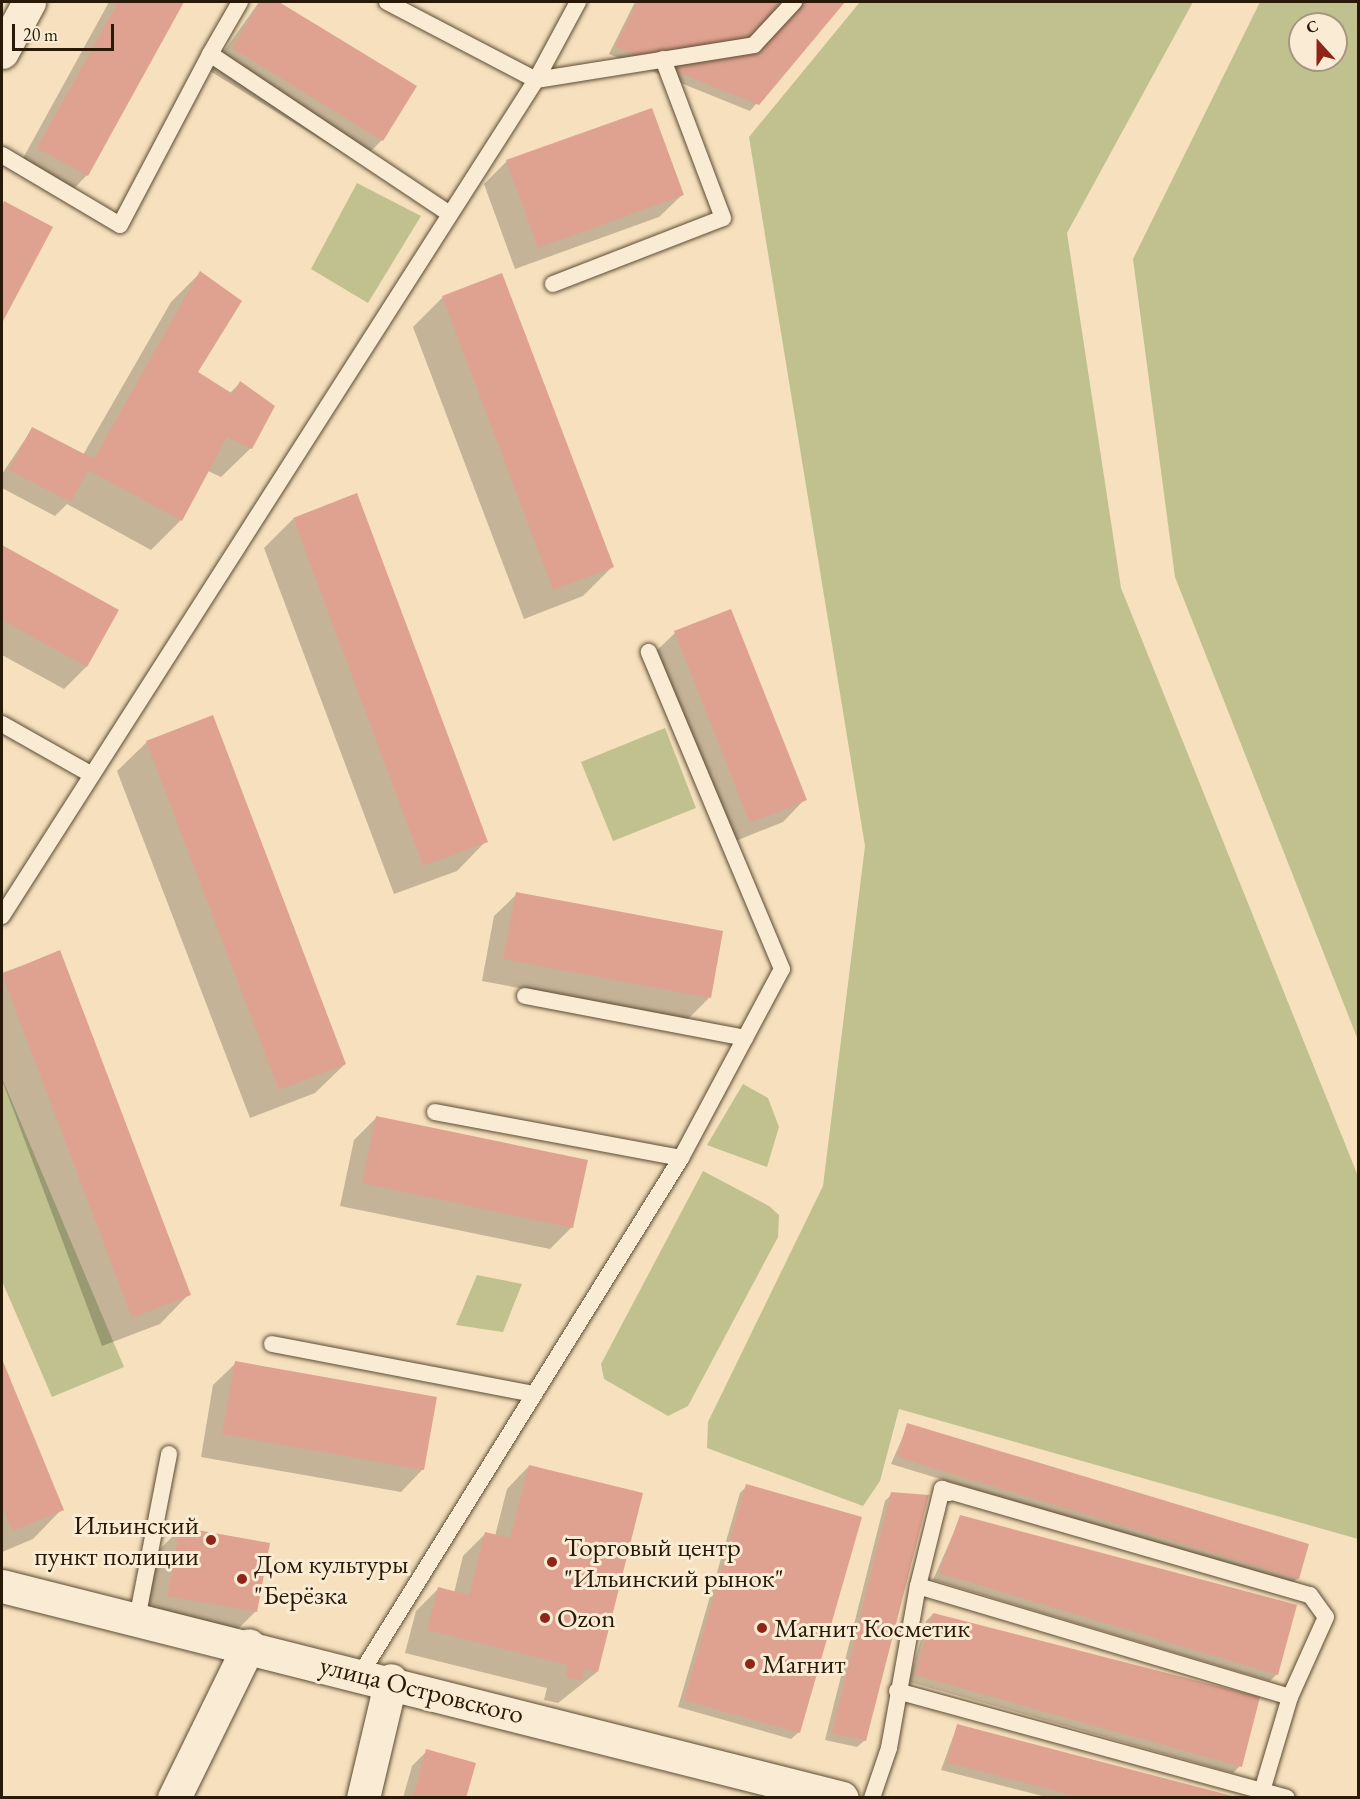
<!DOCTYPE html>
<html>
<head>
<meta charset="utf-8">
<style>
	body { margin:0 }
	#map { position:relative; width:1360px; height:1799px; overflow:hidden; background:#f6e0bd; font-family:"EB Garamond",serif }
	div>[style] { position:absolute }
	.green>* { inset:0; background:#c0c18f }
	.shadow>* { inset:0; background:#0003 }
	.building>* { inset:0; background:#dfa291 }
	.roads { filter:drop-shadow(0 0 2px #5c4c34) drop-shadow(0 0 2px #5c4c34) }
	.lane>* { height:16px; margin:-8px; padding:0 8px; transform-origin:8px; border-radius:8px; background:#f9ebd4 }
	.street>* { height:33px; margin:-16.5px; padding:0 16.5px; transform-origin:16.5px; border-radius:16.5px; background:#f9ebd4 }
	.secondary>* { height:33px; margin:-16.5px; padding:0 16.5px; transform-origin:16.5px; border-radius:16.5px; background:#f9ebd4 }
	.dots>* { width:16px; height:16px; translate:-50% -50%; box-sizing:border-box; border:3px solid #f9ebd4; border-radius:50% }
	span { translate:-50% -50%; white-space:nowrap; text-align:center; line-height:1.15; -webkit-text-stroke:6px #f9ebd4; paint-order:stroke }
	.poi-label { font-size:27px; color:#291a07 }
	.right { translate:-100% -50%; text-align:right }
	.left { translate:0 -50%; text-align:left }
	.street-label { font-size:27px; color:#291a07 }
	.frame { position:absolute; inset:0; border:3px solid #291a07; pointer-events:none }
	.north { position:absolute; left:1288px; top:12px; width:60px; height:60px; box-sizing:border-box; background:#f9ebd4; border:2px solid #a69782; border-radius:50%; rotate:339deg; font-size:16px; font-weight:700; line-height:24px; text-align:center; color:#291a07 }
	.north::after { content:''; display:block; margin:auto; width:21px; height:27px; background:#8f2418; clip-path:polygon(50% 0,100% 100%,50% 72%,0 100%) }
	.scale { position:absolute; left:12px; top:24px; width:102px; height:27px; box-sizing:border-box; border:3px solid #291a07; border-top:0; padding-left:8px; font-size:18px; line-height:21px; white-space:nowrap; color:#291a07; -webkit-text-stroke:4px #f9ebd4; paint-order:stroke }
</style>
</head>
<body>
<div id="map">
	<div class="green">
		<div style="clip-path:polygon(860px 2px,1193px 2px,1067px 233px,1121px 588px,1358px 1176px,1358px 1539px,899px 1409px,880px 1481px,863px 1506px,707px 1448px,708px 1422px,823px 1186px,865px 846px,749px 137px)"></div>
		<div style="clip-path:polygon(evenodd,1260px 2px,1358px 2px,1358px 1040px,1175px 577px,1133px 259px,1260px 2px,1300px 24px,1336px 24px,1336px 60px,1300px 60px,1300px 24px)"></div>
		<div style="clip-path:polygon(357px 183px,421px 216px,368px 303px,311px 269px)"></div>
		<div style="clip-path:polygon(665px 728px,696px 808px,613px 841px,581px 762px)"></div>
		<div style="clip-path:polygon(2px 1078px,124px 1367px,52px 1397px,2px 1281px)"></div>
		<div style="clip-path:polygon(743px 1084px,768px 1098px,779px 1127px,767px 1167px,707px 1145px)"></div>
		<div style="clip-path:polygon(703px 1171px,769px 1206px,779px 1215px,778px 1237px,688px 1406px,668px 1416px,604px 1379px,601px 1364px)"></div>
		<div style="clip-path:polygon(477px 1275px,522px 1284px,503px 1332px,456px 1325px)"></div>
	</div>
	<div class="shadow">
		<div style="clip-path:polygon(109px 2px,183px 2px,87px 175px,65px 198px,16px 171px)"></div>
		<div style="clip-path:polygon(259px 2px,276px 2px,415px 87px,382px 140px,359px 163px,210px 71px)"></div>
		<div style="clip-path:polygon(635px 2px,843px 2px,750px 111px,609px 54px)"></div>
		<div style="clip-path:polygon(507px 161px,682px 195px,659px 217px,515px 269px,484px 184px)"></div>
		<div style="clip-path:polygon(5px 203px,51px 227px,2px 319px,2px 206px)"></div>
		<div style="clip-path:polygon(200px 273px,196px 372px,230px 393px,240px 383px,251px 448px,221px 477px,208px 471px,180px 521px,151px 550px,67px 504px,55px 516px,2px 488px,2px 474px,32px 429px,83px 455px,171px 302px)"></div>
		<div style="clip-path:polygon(501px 275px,612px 567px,583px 596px,524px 619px,413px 327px,442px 298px)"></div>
		<div style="clip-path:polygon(293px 519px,486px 841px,457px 871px,394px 894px,264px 548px)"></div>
		<div style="clip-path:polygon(2px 546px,117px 610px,86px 667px,64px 689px,2px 655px)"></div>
		<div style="clip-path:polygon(675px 633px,805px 799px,783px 822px,728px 844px,652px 655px)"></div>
		<div style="clip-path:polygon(147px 742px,345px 1064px,315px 1093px,250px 1118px,117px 771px)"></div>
		<div style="clip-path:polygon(517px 894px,709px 998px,687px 1020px,482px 981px,494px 916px)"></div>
		<div style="clip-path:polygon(60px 952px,189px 1294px,160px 1324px,102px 1346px,2px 1080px,2px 973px)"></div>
		<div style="clip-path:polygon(376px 1118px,572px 1227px,550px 1249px,340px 1206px,354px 1140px)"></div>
		<div style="clip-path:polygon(2px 1363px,62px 1509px,33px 1539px,2px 1552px)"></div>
		<div style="clip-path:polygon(236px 1363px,423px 1469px,401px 1492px,201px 1457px,213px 1385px)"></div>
		<div style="clip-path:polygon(908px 1425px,1298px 1578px,1291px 1585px,891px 1464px)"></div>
		<div style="clip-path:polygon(529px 1466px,597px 1672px,558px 1703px,544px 1700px,547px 1688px,405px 1653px,416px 1611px,438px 1589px,454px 1593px,463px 1556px,486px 1533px,495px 1536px,507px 1489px)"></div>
		<div style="clip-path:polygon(747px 1486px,799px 1732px,791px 1739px,678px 1707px,740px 1493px)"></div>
		<div style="clip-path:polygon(892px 1494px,865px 1740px,857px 1747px,825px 1740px,885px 1501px)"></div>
		<div style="clip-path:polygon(961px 1516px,1277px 1674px,1270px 1681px,933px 1580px)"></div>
		<div style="clip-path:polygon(180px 1529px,256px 1611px,227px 1640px,139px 1624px,151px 1558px)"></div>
		<div style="clip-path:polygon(933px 1614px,1240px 1766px,1233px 1773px,909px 1682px,926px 1621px)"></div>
		<div style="clip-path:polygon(957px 1726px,1233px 1798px,1050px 1798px,941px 1770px)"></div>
		<div style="clip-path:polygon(427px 1751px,464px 1798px,403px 1798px,412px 1766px)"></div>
	</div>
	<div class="building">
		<div style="clip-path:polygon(118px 2px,184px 2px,88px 176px,37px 148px)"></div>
		<div style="clip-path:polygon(260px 2px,279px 2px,417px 86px,383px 141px,232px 48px)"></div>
		<div style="clip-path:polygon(637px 2px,845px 2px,759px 105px,615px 47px)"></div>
		<div style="clip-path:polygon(652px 108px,684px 195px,538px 248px,506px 160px)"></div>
		<div style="clip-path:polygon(4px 201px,53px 227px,2px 323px,2px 207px)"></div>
		<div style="clip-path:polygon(200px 271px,242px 301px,198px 372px,233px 394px,240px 381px,275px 406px,252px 449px,227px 437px,182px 521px,88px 470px,71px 502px,9px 470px,32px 427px,94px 459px)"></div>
		<div style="clip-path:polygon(502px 273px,614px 567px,553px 590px,442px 296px)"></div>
		<div style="clip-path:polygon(357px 493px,488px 842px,423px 866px,293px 518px)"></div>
		<div style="clip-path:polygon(2px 545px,119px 610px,87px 667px,2px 620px)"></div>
		<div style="clip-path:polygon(731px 609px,807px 800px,750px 823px,674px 631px)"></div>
		<div style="clip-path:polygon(213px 715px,346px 1064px,279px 1090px,146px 741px)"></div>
		<div style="clip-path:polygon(516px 892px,723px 931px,711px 998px,503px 959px)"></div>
		<div style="clip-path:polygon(60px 950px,191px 1295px,132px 1318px,2px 974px)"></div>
		<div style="clip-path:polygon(376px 1116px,588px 1160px,573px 1228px,362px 1183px)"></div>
		<div style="clip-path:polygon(2px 1359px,64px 1510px,12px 1531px,2px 1506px)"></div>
		<div style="clip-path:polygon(235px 1361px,437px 1397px,424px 1470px,222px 1434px)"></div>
		<div style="clip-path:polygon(907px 1423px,1309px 1544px,1299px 1579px,897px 1457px)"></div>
		<div style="clip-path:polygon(529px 1465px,643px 1493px,598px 1672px,585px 1669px,582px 1681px,565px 1677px,568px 1665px,427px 1630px,438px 1587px,469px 1595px,485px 1532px,510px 1538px)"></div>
		<div style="clip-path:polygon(746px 1484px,862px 1517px,800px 1733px,684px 1700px)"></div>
		<div style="clip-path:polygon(891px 1492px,929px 1495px,866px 1741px,832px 1733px)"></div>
		<div style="clip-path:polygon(960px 1515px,1297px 1605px,1278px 1675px,939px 1573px)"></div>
		<div style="clip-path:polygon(180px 1527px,270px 1543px,257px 1612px,167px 1596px)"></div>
		<div style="clip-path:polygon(933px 1613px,1260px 1697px,1242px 1767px,915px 1675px)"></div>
		<div style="clip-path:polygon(957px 1724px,1236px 1797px,1236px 1798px,1083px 1798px,950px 1763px,946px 1766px)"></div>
		<div style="clip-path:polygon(426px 1749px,476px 1763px,466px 1798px,413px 1798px)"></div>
	</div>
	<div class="roads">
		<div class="lane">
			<div style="left:387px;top:2px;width:168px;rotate:27.6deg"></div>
			<div style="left:536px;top:80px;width:221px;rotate:-9.1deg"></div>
			<div style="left:754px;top:45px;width:59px;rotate:-47.1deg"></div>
			<div style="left:210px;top:54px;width:60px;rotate:-60deg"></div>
			<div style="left:2px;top:155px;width:137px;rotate:30.7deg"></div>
			<div style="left:120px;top:225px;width:193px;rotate:-62.2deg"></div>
			<div style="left:210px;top:54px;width:288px;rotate:33.7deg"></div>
			<div style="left:553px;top:284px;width:182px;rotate:-21.2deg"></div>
			<div style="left:723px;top:218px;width:170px;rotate:-110.7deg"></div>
			<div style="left:2px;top:724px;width:103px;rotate:29.5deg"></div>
			<div style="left:2px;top:916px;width:992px;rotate:-57.43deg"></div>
			<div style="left:536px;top:80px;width:89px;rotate:-61.7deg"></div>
			<div style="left:525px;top:996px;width:224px;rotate:10.8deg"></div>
			<div style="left:435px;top:1112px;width:250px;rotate:10.6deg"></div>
			<div style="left:272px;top:1344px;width:267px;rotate:10.8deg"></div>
			<div style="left:949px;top:1493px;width:8px;rotate:-150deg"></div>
			<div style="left:942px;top:1489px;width:383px;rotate:16.1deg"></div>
			<div style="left:1310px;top:1595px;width:27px;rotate:54deg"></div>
			<div style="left:1326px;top:1617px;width:88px;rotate:114.2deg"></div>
			<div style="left:1290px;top:1697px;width:98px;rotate:106.6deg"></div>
			<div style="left:918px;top:1586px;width:388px;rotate:16.6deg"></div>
			<div style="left:137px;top:1619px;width:168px;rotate:-79deg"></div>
			<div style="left:361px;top:1673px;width:606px;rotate:-58.14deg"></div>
			<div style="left:681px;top:1158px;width:214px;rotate:-61.9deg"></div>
			<div style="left:782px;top:969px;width:344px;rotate:-112.8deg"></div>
			<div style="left:897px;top:1691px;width:404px;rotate:15.3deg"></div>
			<div style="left:872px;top:1798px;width:53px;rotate:-71.2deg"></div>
			<div style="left:889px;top:1748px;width:165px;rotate:-79.9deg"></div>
			<div style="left:918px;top:1586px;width:100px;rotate:-76.1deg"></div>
		</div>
		<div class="street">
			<div style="left:2px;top:52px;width:57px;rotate:-61.6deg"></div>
			<div style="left:174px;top:1798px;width:170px;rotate:-63.9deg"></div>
			<div style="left:363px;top:1798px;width:121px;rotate:-76.7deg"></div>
		</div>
		<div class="secondary">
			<div style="left:2px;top:1586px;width:866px;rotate:14.16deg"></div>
		</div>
	</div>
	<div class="dots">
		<div style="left:211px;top:1540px;background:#8f2418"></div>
		<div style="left:552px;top:1562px;background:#8f2418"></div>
		<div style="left:242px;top:1579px;background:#8f2418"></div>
		<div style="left:545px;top:1618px;background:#8f2418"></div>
		<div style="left:762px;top:1628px;background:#8f2418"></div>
		<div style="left:750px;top:1664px;background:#8f2418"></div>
	</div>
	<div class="poi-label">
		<span class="right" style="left:199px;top:1540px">Ильинский<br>пункт полиции</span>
		<span class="left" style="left:564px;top:1562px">Торговый центр<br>"Ильинский рынок"</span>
		<span class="left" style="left:254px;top:1579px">Дом культуры<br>"Берёзка</span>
		<span class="left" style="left:557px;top:1618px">Ozon</span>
		<span class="left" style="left:774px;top:1628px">Магнит Косметик</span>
		<span class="left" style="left:762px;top:1664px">Магнит</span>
	</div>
	<div class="street-label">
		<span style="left:422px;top:1689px;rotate:14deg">улица Островского</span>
	</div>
	<div class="frame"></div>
	<div class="north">С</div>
	<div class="scale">20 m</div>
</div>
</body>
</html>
